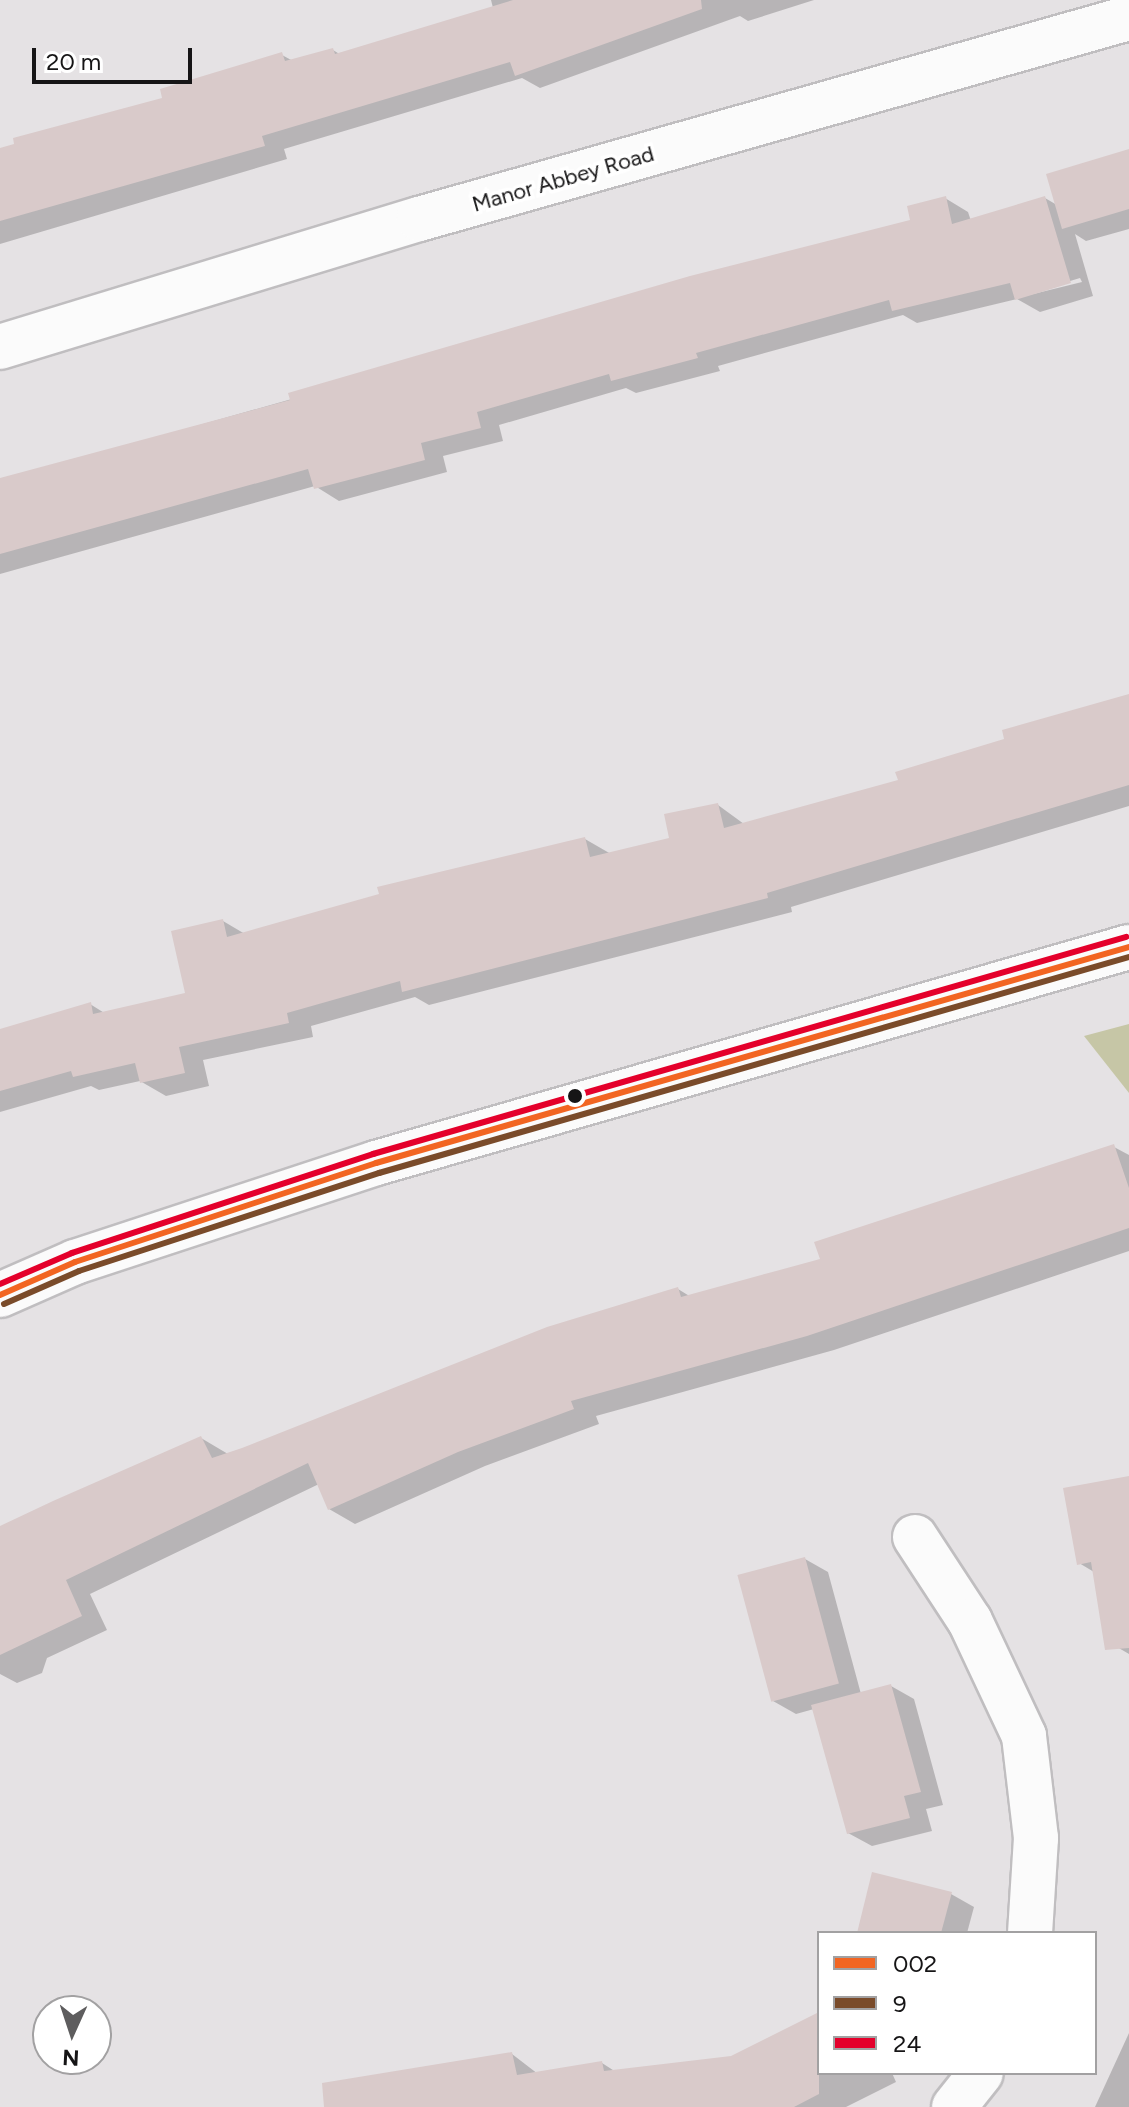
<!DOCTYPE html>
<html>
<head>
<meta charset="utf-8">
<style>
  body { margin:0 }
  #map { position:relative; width:1129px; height:2107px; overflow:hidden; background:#e5e2e4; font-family:Figtree,sans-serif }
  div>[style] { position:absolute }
  .forest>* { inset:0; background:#c6c6a6 }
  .shadow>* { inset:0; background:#0003 }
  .building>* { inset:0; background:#d9caca; transform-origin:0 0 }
  .roads { filter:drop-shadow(2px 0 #c0bec0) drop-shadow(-2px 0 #c0bec0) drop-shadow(0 2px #c0bec0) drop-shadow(0 -2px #c0bec0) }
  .minor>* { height:44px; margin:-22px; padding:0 22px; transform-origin:22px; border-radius:22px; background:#fbfbfb }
  .secondary>* { height:44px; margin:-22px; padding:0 22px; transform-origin:22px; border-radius:22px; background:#fbfbfb }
  .bus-1>* { height:6px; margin:-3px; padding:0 3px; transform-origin:3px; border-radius:3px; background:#f26522 }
  .bus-2>* { height:6px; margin:-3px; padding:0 3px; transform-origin:3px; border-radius:3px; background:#7a4b2a }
  .bus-3>* { height:6px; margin:-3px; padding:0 3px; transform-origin:3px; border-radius:3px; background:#e4002b }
  .dots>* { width:22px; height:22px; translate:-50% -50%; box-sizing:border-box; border:4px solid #fff; border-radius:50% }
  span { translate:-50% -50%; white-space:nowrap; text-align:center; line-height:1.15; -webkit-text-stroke:7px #fff; paint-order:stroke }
  .street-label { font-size:22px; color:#161516 }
  .legend { position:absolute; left:817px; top:1931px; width:280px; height:144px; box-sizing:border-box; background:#fff; border:2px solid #a2a1a2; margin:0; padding:10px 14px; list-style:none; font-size:24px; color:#161516 }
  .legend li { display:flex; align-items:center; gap:16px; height:40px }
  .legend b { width:40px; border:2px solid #a2a1a2 }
  .north { position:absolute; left:32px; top:1995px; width:80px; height:80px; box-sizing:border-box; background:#fff; border:2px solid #a2a1a2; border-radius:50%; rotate:183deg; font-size:22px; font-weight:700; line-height:32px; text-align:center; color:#161516 }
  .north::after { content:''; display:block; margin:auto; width:28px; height:36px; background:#5e5d5e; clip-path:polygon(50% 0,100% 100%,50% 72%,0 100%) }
  .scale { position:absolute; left:32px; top:48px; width:160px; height:36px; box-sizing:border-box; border:4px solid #161516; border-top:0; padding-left:10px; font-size:24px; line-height:28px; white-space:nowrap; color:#161516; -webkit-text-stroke:6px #fff; paint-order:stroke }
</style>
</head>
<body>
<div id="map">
  <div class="forest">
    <i style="clip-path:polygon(1129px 1024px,1129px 1093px,1084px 1036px)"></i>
  </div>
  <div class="shadow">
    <i style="clip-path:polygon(491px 0,814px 0,748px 21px,740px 16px,540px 88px,522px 78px,284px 149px,287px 159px,0 244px,0 150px,165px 99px,282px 55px,293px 61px,333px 50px,341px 55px,493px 8px)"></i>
    <i style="clip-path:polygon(evenodd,1129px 152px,1129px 229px,1086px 241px,1075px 234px,1093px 296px,1040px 312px,1017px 299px,917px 323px,903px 315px,718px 366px,720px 371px,636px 393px,626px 388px,499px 425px,503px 441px,443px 456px,447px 472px,339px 501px,315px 486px,0 574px,0 482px,913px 222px,945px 198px,968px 212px,971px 221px,1045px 198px,1057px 205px,1129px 152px,1080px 278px,1082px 282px,1021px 297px,1021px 296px,1080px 278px)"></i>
    <i style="clip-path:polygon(1129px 696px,1129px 806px,791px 907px,792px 912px,429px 1005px,415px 997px,311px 1026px,313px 1037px,203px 1060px,209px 1086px,166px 1096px,140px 1081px,99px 1090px,91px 1086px,0 1112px,0 1031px,90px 1004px,106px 1014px,187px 994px,223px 921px,245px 934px,585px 839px,611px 854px,671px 839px,718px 805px,744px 824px,900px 781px)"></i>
    <i style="clip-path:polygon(1114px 1147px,1129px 1155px,1129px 1251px,834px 1350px,596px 1416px,599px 1424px,485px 1466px,355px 1524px,329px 1509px,319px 1484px,90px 1594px,107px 1630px,47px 1658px,42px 1673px,17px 1683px,0 1674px,0 1528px,201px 1438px,228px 1454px,678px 1289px,691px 1297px,823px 1261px)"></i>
    <i style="clip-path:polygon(1129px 1478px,1129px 1654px,1105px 1640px,1094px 1572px,1079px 1563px)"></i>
    <i style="clip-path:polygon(805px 1559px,828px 1572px,861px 1694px,891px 1686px,914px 1699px,943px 1805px,926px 1809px,932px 1831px,872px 1846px,848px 1833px,814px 1709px,796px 1714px,773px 1701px)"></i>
    <i style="clip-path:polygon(951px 1894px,974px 1907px,967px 1933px,859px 1933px)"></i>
    <i style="clip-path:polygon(819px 2015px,819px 2073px,892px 2073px,896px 2082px,846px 2107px,328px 2107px,512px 2054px,538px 2074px,602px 2063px,616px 2072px,732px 2058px)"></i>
    <i style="clip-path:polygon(1129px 2033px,1129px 2107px,1095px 2107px)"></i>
  </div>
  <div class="building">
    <i style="clip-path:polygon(513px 0,701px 0,702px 9px,515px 76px,510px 62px,262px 136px,265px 146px,0 221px,0 148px,14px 144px,13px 138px,162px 98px,160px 89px,282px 52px,285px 61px,333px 48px,335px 54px)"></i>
    <i style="clip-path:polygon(1129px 149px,1129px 209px,1062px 229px,1046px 174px)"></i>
    <i style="clip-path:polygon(946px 196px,952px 224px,1045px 196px,1071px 283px,1015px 300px,1010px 283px,892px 311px,889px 300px,696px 353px,698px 358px,611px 381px,609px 374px,477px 412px,481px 428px,421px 443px,425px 460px,314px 489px,308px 469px,0 554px,0 478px,290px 400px,288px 393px,690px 276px,910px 220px,907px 206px)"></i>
    <i style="clip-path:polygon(1129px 694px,1129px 785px,767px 893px,768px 898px,402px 992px,400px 981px,287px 1013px,289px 1023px,179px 1047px,185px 1073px,140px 1083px,135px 1063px,73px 1077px,71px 1071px,0 1091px,0 1029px,91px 1002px,93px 1014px,185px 993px,171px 931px,223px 919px,227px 937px,379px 894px,377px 887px,585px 837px,590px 857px,669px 838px,664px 814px,718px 803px,724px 828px,898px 780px,895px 772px,1004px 739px,1002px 730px)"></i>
    <i style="clip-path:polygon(1114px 1144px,1129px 1188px,1129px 1228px,807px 1336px,571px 1401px,574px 1409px,458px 1452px,328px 1510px,308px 1463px,66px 1580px,82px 1616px,0 1655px,0 1526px,53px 1501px,201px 1436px,212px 1458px,242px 1448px,547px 1327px,678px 1287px,681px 1297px,820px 1259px,814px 1242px)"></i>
    <i style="clip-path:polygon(1129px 1476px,1129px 1648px,1105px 1650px,1091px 1562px,1077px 1565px,1063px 1488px)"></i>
    <i style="left:805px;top:1557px;width:131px;height:70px;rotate:75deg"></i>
    <i style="clip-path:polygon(891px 1684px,921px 1792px,904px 1796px,910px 1818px,847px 1834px,811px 1705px)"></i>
    <i style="clip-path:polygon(872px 1872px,952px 1892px,941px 1933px,857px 1933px)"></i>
    <i style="clip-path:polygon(819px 2012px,819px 2094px,794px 2107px,324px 2107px,322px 2083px,512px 2052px,517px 2075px,602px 2061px,604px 2071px,731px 2056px)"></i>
  </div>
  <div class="roads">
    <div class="minor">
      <i style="left:0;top:347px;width:438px;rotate:-17deg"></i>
      <i style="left:419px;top:219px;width:738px;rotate:-15.81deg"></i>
      <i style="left:915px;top:1537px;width:100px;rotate:56.8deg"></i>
      <i style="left:970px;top:1621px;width:127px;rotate:64.8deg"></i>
      <i style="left:1024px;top:1736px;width:103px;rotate:83.3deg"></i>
      <i style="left:1036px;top:1838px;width:95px;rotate:93.6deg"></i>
      <i style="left:954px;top:2107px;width:43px;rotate:-51.5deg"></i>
    </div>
    <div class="secondary">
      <i style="left:0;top:1295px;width:82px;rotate:-23.7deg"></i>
      <i style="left:75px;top:1262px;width:317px;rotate:-18.2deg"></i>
      <i style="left:376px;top:1163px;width:783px;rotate:-16.01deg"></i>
    </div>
  </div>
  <div class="bus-1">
    <i style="left:0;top:1295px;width:82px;rotate:-23.7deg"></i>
    <i style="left:75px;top:1262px;width:317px;rotate:-18.2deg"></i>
    <i style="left:376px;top:1163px;width:783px;rotate:-16.01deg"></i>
  </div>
  <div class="bus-2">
    <i style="left:4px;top:1304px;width:82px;rotate:-23.7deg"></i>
    <i style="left:79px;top:1271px;width:316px;rotate:-18.1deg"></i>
    <i style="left:379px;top:1173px;width:780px;rotate:-16.07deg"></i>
  </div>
  <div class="bus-3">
    <i style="left:0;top:1284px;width:78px;rotate:-23.3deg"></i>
    <i style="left:72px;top:1253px;width:317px;rotate:-18.2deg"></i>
    <i style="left:373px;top:1154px;width:784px;rotate:-16.08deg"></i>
  </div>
  <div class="dots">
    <i style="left:575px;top:1096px;background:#161516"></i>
  </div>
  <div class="street-label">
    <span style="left:563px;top:179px;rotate:-16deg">Manor Abbey Road</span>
  </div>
  <ul class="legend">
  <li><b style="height:10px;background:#f26522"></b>002</li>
  <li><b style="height:10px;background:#7a4b2a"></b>9</li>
  <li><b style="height:10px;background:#e4002b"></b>24</li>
  </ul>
  <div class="north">N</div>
  <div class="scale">20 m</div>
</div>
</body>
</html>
